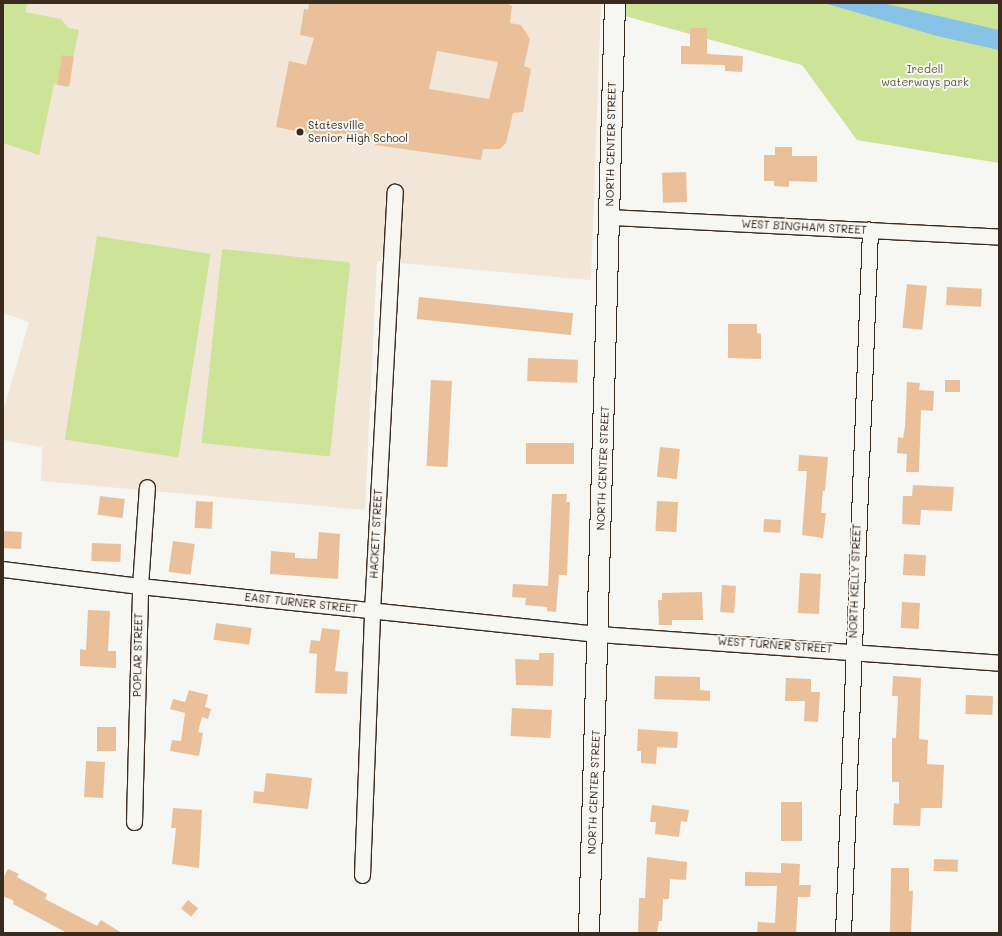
<!DOCTYPE html>
<html>
<head>
<meta charset="utf-8">
<style>
  body { margin:0 }
  #map { position:relative; width:1002px; height:936px; overflow:hidden; background:#f6f6f2; font-family:Mali,sans-serif }
  div>[style] { position:absolute }
  .built>* { inset:0; background:#f2e6d8 }
  .green>* { inset:0; background:#cce398; transform-origin:0 0 }
  .water>* { inset:0; background:#87c3e7 }
  .building>* { inset:0; background:#eac09a; transform-origin:0 0 }
  .roads { filter:drop-shadow(1px 0 #3b2a1e) drop-shadow(-1px 0 #3b2a1e) drop-shadow(0 1px #3b2a1e) drop-shadow(0 -1px #3b2a1e) }
  .minor>* { height:15px; margin:-7.5px; padding:0 7.5px; transform-origin:7.5px; border-radius:7.5px; background:#f6f6f2 }
  .major>* { height:20px; margin:-10px; padding:0 10px; transform-origin:10px; border-radius:10px; background:#f6f6f2 }
  .dots>* { width:11px; height:11px; translate:-50% -50%; box-sizing:border-box; border:2px solid #f6f6f2; border-radius:50% }
  span { translate:-50% -50%; white-space:nowrap; text-align:center; line-height:1.15; -webkit-text-stroke:4px #f6f6f2; paint-order:stroke }
  .park-label { font-size:11px; color:#5f583c }
  .poi-label { font-size:11px; color:#3b2a1e }
  .left { translate:0 -50%; text-align:left }
  .street-label { font-size:11px; color:#3b2a1e }
  .frame { position:absolute; inset:0; border:4px solid #3b2a1e; pointer-events:none }
</style>
</head>
<body>
<div id="map">
  <div class="built">
    <i style="clip-path:polygon(3px 3px,601px 3px,591px 280px,377px 261px,365px 510px,41px 481px,42px 447px,3px 440px,3px 412px,29px 322px,3px 313px)"></i>
  </div>
  <div class="green">
    <i style="clip-path:polygon(3px 3px,28px 3px,25px 12px,61px 19px,68px 28px,79px 30px,67px 87px,54px 84px,39px 155px,3px 143px)"></i>
    <i style="clip-path:polygon(616px 3px,999px 3px,999px 163px,857px 140px,802px 65px,614px 13px)"></i>
    <i style="left:97px;top:236px;width:115px;height:206px;rotate:9deg"></i>
    <i style="left:222px;top:249px;width:129px;height:195px;rotate:6deg"></i>
  </div>
  <div class="water">
    <i style="clip-path:polygon(824px 3px,883px 3px,999px 30px,999px 50px,937px 36px)"></i>
  </div>
  <div class="building">
    <i style="clip-path:polygon(evenodd,309px 3px,506px 3px,512px 6px,510px 23px,521px 25px,530px 39px,524px 66px,531px 69px,523px 112px,513px 113px,506px 143px,500px 149px,483px 149px,481px 160px,375px 145px,375px 140px,340px 133px,338px 140px,276px 127px,289px 61px,306px 65px,314px 38px,300px 35px,304px 9px,308px 10px,309px 3px,437px 51px,498px 62px,489px 99px,429px 89px,437px 51px)"></i>
    <i style="clip-path:polygon(690px 28px,707px 28px,707px 54px,743px 56px,742px 72px,725px 71px,725px 65px,681px 64px,681px 46px,690px 46px)"></i>
    <i style="left:62px;top:55px;width:12px;height:30px;rotate:9deg"></i>
    <i style="clip-path:polygon(775px 147px,792px 147px,792px 156px,817px 156px,817px 182px,789px 181px,789px 187px,774px 186px,774px 181px,764px 181px,764px 155px,775px 155px)"></i>
    <i style="left:686px;top:172px;width:30px;height:24px;rotate:88deg"></i>
    <i style="left:907px;top:284px;width:20px;height:44px;rotate:6deg"></i>
    <i style="left:947px;top:287px;width:35px;height:18px;rotate:3deg"></i>
    <i style="left:419px;top:297px;width:155px;height:22px;rotate:6deg"></i>
    <i style="clip-path:polygon(728px 324px,757px 324px,757px 333px,761px 334px,761px 359px,728px 358px)"></i>
    <i style="left:528px;top:358px;width:50px;height:23px;rotate:2deg"></i>
    <i style="left:431px;top:380px;width:21px;height:86px;rotate:3deg"></i>
    <i style="left:945px;top:380px;width:15px;height:12px"></i>
    <i style="clip-path:polygon(907px 382px,920px 383px,919px 390px,934px 391px,933px 411px,921px 410px,919px 472px,906px 472px,907px 454px,897px 453px,898px 437px,903px 438px,905px 427px)"></i>
    <i style="left:526px;top:443px;width:48px;height:21px"></i>
    <i style="left:660px;top:447px;width:20px;height:30px;rotate:6deg"></i>
    <i style="clip-path:polygon(799px 455px,828px 457px,825px 491px,823px 491px,821px 513px,826px 513px,823px 538px,802px 535px,807px 471px,798px 471px)"></i>
    <i style="clip-path:polygon(913px 485px,954px 487px,952px 511px,921px 510px,920px 525px,902px 524px,903px 496px,912px 496px)"></i>
    <i style="clip-path:polygon(552px 494px,567px 494px,566px 502px,570px 502px,567px 575px,559px 575px,556px 612px,547px 611px,547px 607px,525px 605px,526px 598px,512px 597px,513px 584px,548px 586px)"></i>
    <i style="left:100px;top:496px;width:25px;height:19px;rotate:7deg"></i>
    <i style="left:196px;top:501px;width:17px;height:27px;rotate:3deg"></i>
    <i style="left:657px;top:501px;width:21px;height:30px;rotate:3deg"></i>
    <i style="left:764px;top:519px;width:17px;height:13px;rotate:3deg"></i>
    <i style="left:3px;top:531px;width:19px;height:17px;rotate:3deg"></i>
    <i style="clip-path:polygon(319px 532px,340px 534px,338px 579px,270px 574px,271px 551px,295px 553px,295px 558px,317px 559px)"></i>
    <i style="left:173px;top:541px;width:22px;height:31px;rotate:8deg"></i>
    <i style="left:92px;top:543px;width:29px;height:18px;rotate:2deg"></i>
    <i style="left:904px;top:554px;width:22px;height:21px;rotate:3deg"></i>
    <i style="left:800px;top:573px;width:21px;height:40px;rotate:3deg"></i>
    <i style="left:722px;top:585px;width:14px;height:27px;rotate:4deg"></i>
    <i style="clip-path:polygon(702px 592px,703px 620px,672px 620px,672px 625px,659px 625px,658px 600px,662px 600px,662px 593px)"></i>
    <i style="left:902px;top:602px;width:18px;height:26px;rotate:3deg"></i>
    <i style="clip-path:polygon(88px 610px,110px 611px,108px 651px,116px 651px,116px 668px,80px 666px,80px 649px,86px 650px)"></i>
    <i style="left:216px;top:623px;width:36px;height:17px;rotate:8deg"></i>
    <i style="clip-path:polygon(322px 628px,340px 630px,335px 671px,348px 672px,347px 694px,315px 693px,317px 654px,309px 653px,311px 640px,320px 641px)"></i>
    <i style="clip-path:polygon(539px 653px,554px 653px,553px 686px,516px 685px,515px 659px,539px 660px)"></i>
    <i style="clip-path:polygon(655px 676px,700px 677px,700px 690px,710px 691px,710px 701px,654px 699px)"></i>
    <i style="clip-path:polygon(893px 676px,921px 678px,919px 739px,928px 740px,927px 764px,944px 765px,942px 808px,921px 808px,920px 826px,893px 825px,894px 803px,899px 804px,899px 782px,892px 782px,892px 738px,896px 738px,898px 696px,892px 696px)"></i>
    <i style="clip-path:polygon(786px 678px,811px 679px,811px 692px,820px 692px,818px 722px,804px 721px,805px 701px,785px 701px)"></i>
    <i style="clip-path:polygon(189px 690px,208px 695px,205px 707px,211px 709px,208px 719px,202px 717px,198px 732px,203px 733px,199px 756px,170px 751px,172px 740px,181px 741px,185px 713px,170px 709px,173px 699px,185px 702px)"></i>
    <i style="left:966px;top:695px;width:27px;height:19px;rotate:2deg"></i>
    <i style="left:512px;top:708px;width:40px;height:28px;rotate:3deg"></i>
    <i style="left:97px;top:727px;width:19px;height:24px"></i>
    <i style="clip-path:polygon(638px 729px,678px 732px,677px 748px,657px 747px,656px 764px,641px 763px,641px 751px,637px 751px)"></i>
    <i style="left:86px;top:761px;width:19px;height:36px;rotate:3deg"></i>
    <i style="clip-path:polygon(266px 773px,312px 778px,308px 809px,253px 803px,254px 791px,264px 792px)"></i>
    <i style="left:781px;top:802px;width:21px;height:39px"></i>
    <i style="clip-path:polygon(652px 805px,689px 810px,687px 822px,681px 821px,679px 837px,655px 834px,656px 822px,650px 822px)"></i>
    <i style="clip-path:polygon(173px 808px,202px 810px,199px 868px,172px 864px,176px 828px,171px 828px)"></i>
    <i style="clip-path:polygon(647px 857px,687px 862px,686px 880px,670px 879px,669px 899px,663px 899px,662px 921px,659px 921px,657px 933px,638px 933px,639px 898px,645px 898px)"></i>
    <i style="left:934px;top:859px;width:24px;height:12px;rotate:2deg"></i>
    <i style="clip-path:polygon(781px 863px,800px 864px,799px 885px,811px 885px,810px 897px,798px 897px,796px 933px,757px 933px,758px 922px,775px 923px,777px 886px,745px 886px,745px 872px,781px 873px)"></i>
    <i style="clip-path:polygon(891px 868px,909px 868px,909px 891px,913px 891px,911px 933px,890px 933px)"></i>
    <i style="clip-path:polygon(8px 869px,19px 874px,17px 877px,47px 894px,45px 899px,97px 926px,101px 920px,122px 933px,67px 933px,13px 904px,14px 901px,3px 896px,3px 878px)"></i>
    <i style="left:188px;top:900px;width:13px;height:11px;rotate:39deg"></i>
  </div>
  <div class="roads">
    <div class="minor">
      <i style="left:610px;top:217px;width:390px;rotate:2.9deg"></i>
      <i style="left:3px;top:569px;width:138px;rotate:7.1deg"></i>
      <i style="left:140px;top:586px;width:462px;rotate:6deg"></i>
      <i style="left:599px;top:634px;width:401px;rotate:4.1deg"></i>
      <i style="left:134px;top:822px;width:236px;rotate:-88.5deg"></i>
      <i style="left:140px;top:586px;width:99px;rotate:-86deg"></i>
      <i style="left:362px;top:875px;width:264px;rotate:-87.8deg"></i>
      <i style="left:372px;top:611px;width:420px;rotate:-86.9deg"></i>
      <i style="left:843px;top:933px;width:704px;rotate:-87.8deg"></i>
    </div>
    <div class="major">
      <i style="left:589px;top:933px;width:930px;rotate:-88.4deg"></i>
    </div>
  </div>
  <div class="dots">
    <i style="left:300px;top:132px;background:#3b2a1e"></i>
  </div>
  <div class="park-label">
    <span style="left:925px;top:76px">Iredell<br>waterways park</span>
  </div>
  <div class="poi-label">
    <span class="left" style="left:308px;top:132px">Statesville<br>Senior High School</span>
  </div>
  <div class="street-label">
    <span style="left:611px;top:144px;rotate:-89deg">NORTH CENTER STREET</span>
    <span style="left:804px;top:227px;rotate:3deg">WEST BINGHAM STREET</span>
    <span style="left:603px;top:468px;rotate:-88deg">NORTH CENTER STREET</span>
    <span style="left:376px;top:534px;rotate:-87deg">HACKETT STREET</span>
    <span style="left:855px;top:581px;rotate:-88deg">NORTH KELLY STREET</span>
    <span style="left:301px;top:603px;rotate:6deg">EAST TURNER STREET</span>
    <span style="left:775px;top:645px;rotate:4deg">WEST TURNER STREET</span>
    <span style="left:138px;top:655px;rotate:-89deg">POPLAR STREET</span>
    <span style="left:594px;top:792px;rotate:-88deg">NORTH CENTER STREET</span>
  </div>
  <div class="frame"></div>
</div>
</body>
</html>
